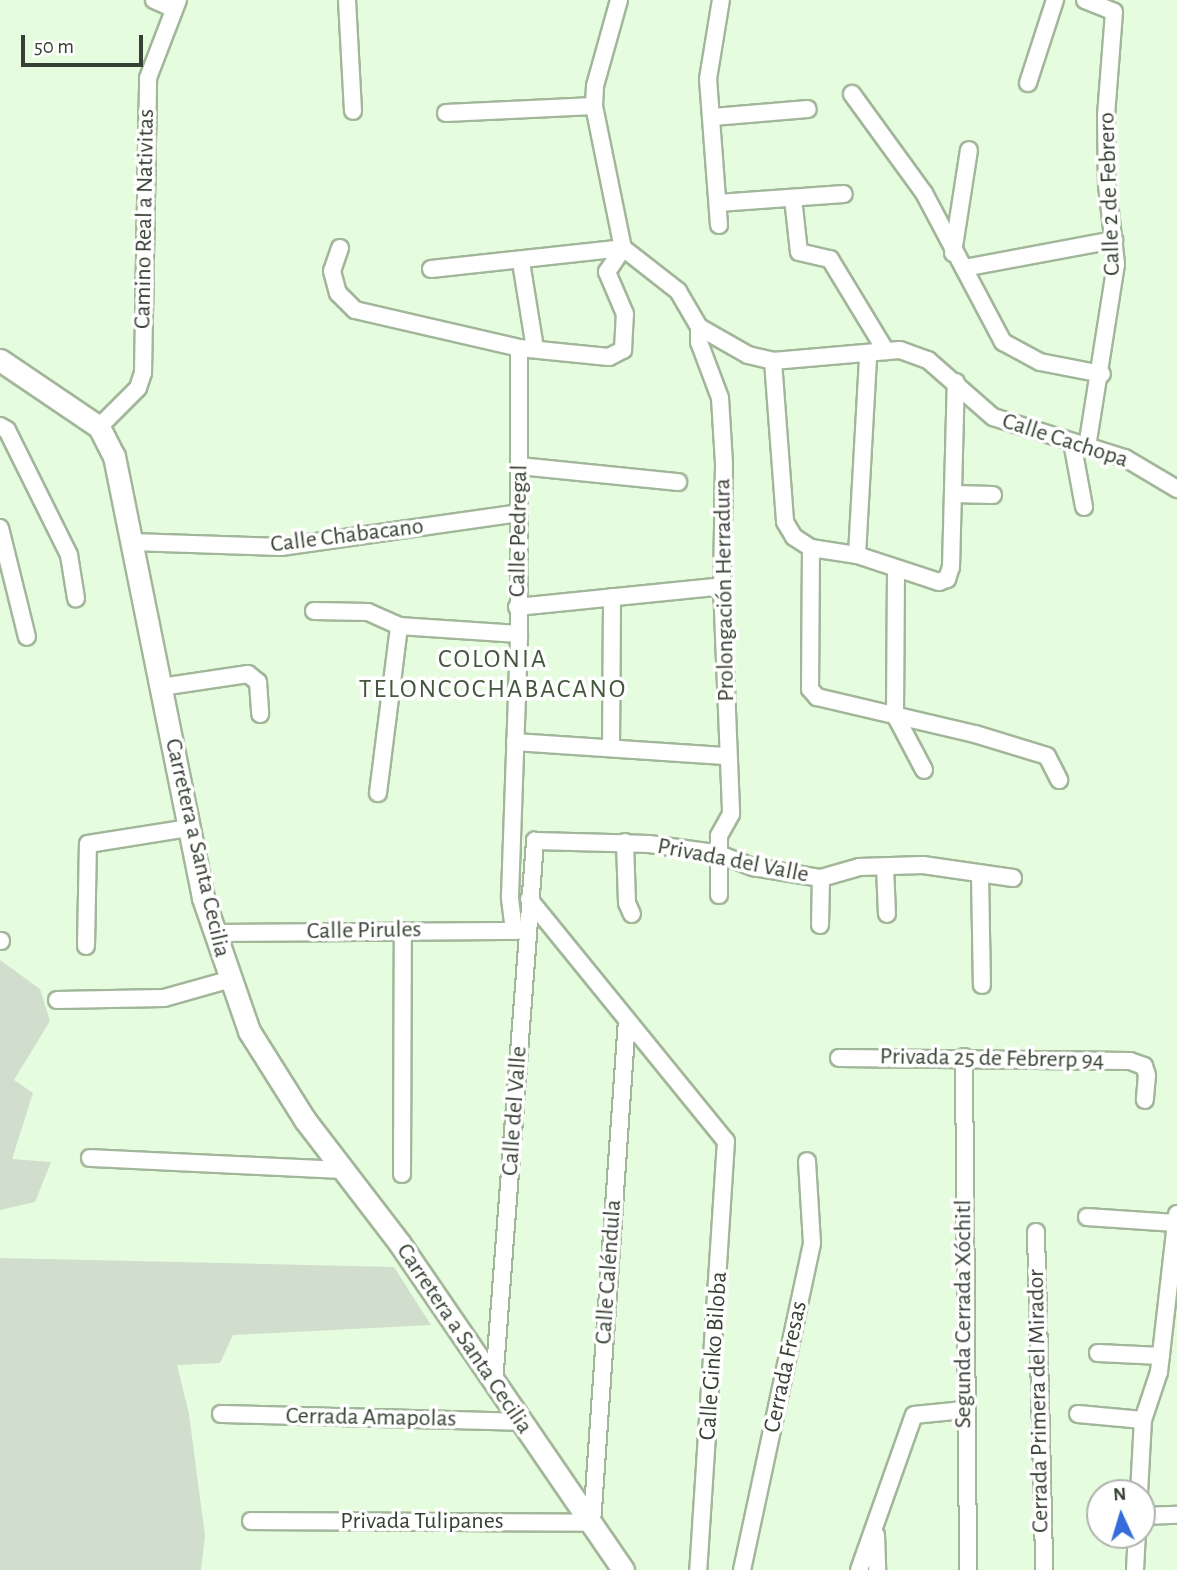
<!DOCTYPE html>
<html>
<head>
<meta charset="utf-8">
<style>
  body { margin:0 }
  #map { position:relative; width:1177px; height:1570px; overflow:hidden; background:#e6fcde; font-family:"Alegreya Sans",sans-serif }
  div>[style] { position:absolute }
  .green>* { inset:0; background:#d1decd }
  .roads { filter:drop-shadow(2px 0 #a2b69a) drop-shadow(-2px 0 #a2b69a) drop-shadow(0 2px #a2b69a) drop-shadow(0 -2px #a2b69a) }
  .minor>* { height:16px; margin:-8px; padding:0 8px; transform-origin:8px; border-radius:8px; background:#fff }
  .secondary>* { height:21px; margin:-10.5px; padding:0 10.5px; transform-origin:10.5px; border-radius:10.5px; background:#fff }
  span { translate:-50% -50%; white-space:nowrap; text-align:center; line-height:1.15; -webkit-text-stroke:7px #fff; paint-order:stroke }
  .street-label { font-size:24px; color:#374034 }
  .neighbourhood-label { font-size:26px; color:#45573e; letter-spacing:2px }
  .north { position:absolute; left:1086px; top:1479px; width:70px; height:70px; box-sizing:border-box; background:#fff; border:2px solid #afb3ae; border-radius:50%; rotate:356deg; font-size:19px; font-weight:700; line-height:28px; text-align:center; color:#374034 }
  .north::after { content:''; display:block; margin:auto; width:24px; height:32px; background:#356bda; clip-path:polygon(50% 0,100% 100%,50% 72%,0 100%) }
  .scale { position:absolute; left:21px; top:35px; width:122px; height:32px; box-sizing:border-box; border:4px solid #374034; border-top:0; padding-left:9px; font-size:21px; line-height:24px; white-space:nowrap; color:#374034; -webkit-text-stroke:5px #fff; paint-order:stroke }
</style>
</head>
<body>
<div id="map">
  <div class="green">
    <i style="clip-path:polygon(0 960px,40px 989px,50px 1021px,14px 1080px,33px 1093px,12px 1159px,51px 1162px,35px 1202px,0 1210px)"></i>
    <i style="clip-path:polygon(0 1258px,394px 1267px,431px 1325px,233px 1335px,220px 1363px,177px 1365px,189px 1414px,205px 1536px,201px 1570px,0 1570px)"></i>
  </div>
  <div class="roads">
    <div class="minor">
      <i style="left:154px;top:0;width:20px;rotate:24deg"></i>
      <i style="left:347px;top:0;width:111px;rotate:86.9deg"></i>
      <i style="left:619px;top:0;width:89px;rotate:105.6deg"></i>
      <i style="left:595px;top:86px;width:20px;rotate:93deg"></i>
      <i style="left:594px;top:106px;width:145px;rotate:78.5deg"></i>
      <i style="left:623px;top:248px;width:70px;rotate:38deg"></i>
      <i style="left:678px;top:291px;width:42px;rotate:59.7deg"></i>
      <i style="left:699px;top:327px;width:56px;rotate:29.7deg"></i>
      <i style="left:748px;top:355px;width:26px;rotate:13deg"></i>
      <i style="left:773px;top:361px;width:127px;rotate:-5deg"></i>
      <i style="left:900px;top:350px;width:30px;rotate:20deg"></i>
      <i style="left:928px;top:360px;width:86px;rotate:41.2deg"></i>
      <i style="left:993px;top:417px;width:138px;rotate:17.3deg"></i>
      <i style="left:1125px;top:458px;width:61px;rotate:30.8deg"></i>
      <i style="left:1085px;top:0;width:31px;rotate:22deg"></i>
      <i style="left:1114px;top:12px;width:103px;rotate:94.4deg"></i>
      <i style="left:1106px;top:115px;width:70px;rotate:89.2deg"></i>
      <i style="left:1107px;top:185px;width:80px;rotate:83.5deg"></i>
      <i style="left:1116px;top:264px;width:185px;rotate:99deg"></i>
      <i style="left:1028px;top:83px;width:87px;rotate:-72deg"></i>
      <i style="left:852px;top:94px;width:122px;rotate:54deg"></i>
      <i style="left:924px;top:193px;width:169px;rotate:62.1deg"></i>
      <i style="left:1003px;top:342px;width:42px;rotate:28.4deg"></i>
      <i style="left:1040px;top:362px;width:63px;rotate:11deg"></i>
      <i style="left:446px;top:113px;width:148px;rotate:-2.7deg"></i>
      <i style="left:713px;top:117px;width:95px;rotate:-4.8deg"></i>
      <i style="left:793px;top:198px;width:54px;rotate:83.7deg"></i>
      <i style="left:799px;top:252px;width:32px;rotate:13deg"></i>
      <i style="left:830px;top:259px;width:108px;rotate:58.7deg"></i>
      <i style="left:718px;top:203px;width:126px;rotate:-4.1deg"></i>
      <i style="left:719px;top:225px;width:146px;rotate:-94.3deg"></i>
      <i style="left:708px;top:79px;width:80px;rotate:-80.7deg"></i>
      <i style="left:340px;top:248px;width:24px;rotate:109deg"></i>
      <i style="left:332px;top:271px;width:23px;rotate:75deg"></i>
      <i style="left:338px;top:293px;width:24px;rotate:45deg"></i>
      <i style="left:355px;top:310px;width:168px;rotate:13deg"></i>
      <i style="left:953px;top:253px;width:104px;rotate:-81.2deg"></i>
      <i style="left:521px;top:262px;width:87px;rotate:80.8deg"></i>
      <i style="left:964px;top:268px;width:153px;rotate:-10.6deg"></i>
      <i style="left:431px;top:269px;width:193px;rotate:-6.2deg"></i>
      <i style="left:699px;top:327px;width:15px;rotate:90deg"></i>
      <i style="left:699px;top:342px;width:60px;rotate:69.4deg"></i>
      <i style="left:720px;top:398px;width:66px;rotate:86.5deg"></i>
      <i style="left:724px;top:464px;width:122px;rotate:90.9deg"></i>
      <i style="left:722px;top:586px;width:228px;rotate:87.7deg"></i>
      <i style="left:731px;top:814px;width:25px;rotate:119deg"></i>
      <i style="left:719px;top:836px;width:59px;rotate:90deg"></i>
      <i style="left:773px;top:361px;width:161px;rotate:85.7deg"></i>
      <i style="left:785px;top:522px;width:17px;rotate:59deg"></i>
      <i style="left:794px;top:537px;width:20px;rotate:33deg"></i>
      <i style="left:811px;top:548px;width:141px;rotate:90.4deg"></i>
      <i style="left:810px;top:689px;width:11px;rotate:49deg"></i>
      <i style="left:817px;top:697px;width:162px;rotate:13.2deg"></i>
      <i style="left:975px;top:734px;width:75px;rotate:17deg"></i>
      <i style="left:1047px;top:756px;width:27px;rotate:63deg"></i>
      <i style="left:0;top:426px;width:8px;rotate:30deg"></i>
      <i style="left:7px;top:430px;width:140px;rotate:63.6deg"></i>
      <i style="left:69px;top:555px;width:44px;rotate:80.8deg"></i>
      <i style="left:99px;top:427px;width:55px;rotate:-45deg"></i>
      <i style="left:138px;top:388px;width:16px;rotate:-72deg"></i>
      <i style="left:143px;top:373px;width:295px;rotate:-89deg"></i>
      <i style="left:148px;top:78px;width:84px;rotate:-69deg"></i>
      <i style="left:1072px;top:442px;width:66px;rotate:79.5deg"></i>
      <i style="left:520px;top:466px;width:159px;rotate:5.8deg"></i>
      <i style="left:953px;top:494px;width:40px;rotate:1.4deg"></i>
      <i style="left:0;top:528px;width:112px;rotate:76.1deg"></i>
      <i style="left:132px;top:542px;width:149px;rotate:1.9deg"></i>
      <i style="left:281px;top:547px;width:240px;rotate:-8.1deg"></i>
      <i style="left:811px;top:548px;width:47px;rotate:8.7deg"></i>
      <i style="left:857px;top:555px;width:86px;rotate:18.2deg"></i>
      <i style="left:939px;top:582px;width:9px;rotate:-21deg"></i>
      <i style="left:947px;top:579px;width:13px;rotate:-72deg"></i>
      <i style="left:951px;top:567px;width:185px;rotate:-88.5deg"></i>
      <i style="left:857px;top:555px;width:199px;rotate:-86.8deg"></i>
      <i style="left:896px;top:571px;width:144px;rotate:90.4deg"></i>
      <i style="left:895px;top:715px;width:62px;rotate:62.2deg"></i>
      <i style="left:517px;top:607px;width:206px;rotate:-5.8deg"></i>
      <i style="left:314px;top:611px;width:54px;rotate:1.1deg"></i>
      <i style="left:368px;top:612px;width:34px;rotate:24deg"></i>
      <i style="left:399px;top:626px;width:120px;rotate:3.8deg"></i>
      <i style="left:161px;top:687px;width:88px;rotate:-8.5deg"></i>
      <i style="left:248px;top:674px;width:13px;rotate:39deg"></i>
      <i style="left:258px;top:682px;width:32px;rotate:86deg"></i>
      <i style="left:515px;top:742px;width:213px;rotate:3.8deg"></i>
      <i style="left:611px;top:747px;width:150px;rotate:-89.6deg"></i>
      <i style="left:378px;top:793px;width:168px;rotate:-82.8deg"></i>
      <i style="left:625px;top:842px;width:61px;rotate:88.1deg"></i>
      <i style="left:627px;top:903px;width:12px;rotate:66deg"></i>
      <i style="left:885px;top:867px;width:47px;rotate:87.6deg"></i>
      <i style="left:980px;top:874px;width:111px;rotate:89deg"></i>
      <i style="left:529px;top:899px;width:312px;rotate:50.9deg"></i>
      <i style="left:726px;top:1141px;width:430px;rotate:93.7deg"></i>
      <i style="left:820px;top:925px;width:47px;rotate:-88.8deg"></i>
      <i style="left:514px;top:931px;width:35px;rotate:-97deg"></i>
      <i style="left:510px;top:896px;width:262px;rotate:-88deg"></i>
      <i style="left:519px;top:634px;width:286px;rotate:-90deg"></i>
      <i style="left:519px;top:348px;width:90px;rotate:5.7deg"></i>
      <i style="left:609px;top:357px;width:16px;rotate:-27deg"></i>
      <i style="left:623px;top:350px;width:36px;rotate:-87deg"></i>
      <i style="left:625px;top:314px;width:46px;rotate:-113.2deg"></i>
      <i style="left:607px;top:272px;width:29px;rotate:-56deg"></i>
      <i style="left:214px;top:933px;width:309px;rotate:-0.4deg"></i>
      <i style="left:0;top:941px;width:1px"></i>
      <i style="left:86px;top:946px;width:102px;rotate:-88.9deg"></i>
      <i style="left:88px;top:844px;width:101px;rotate:-9.1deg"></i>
      <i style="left:57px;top:1000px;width:107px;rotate:-1.1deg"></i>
      <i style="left:164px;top:998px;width:66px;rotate:-15.7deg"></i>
      <i style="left:964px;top:1057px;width:513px;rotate:89.55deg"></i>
      <i style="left:839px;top:1058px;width:291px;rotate:0.6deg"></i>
      <i style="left:1130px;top:1061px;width:15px;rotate:20deg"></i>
      <i style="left:1144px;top:1066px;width:9px;rotate:72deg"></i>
      <i style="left:1147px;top:1075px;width:25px;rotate:95deg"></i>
      <i style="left:90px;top:1158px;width:255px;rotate:2.7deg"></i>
      <i style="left:402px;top:1174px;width:243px;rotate:-89.8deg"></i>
      <i style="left:1087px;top:1217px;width:88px;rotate:3.9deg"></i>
      <i style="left:1036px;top:1232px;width:338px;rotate:88.6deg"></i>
      <i style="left:1098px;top:1353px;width:63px;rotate:2.7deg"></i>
      <i style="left:494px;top:1383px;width:544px;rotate:-85.67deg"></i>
      <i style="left:535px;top:841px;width:114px;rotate:1.5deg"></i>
      <i style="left:649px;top:844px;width:68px;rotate:7.7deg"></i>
      <i style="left:716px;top:853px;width:40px;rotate:21deg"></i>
      <i style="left:753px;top:867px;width:69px;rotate:9.2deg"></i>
      <i style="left:821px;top:878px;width:40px;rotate:-16deg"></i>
      <i style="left:859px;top:867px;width:64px;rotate:-1.8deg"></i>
      <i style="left:923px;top:865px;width:91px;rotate:8.2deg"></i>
      <i style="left:221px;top:1414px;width:299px;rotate:1.5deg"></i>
      <i style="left:1078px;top:1414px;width:65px;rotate:5.3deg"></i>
      <i style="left:1139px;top:1493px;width:73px;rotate:-86.9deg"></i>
      <i style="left:1143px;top:1420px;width:51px;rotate:-71.6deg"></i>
      <i style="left:1159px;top:1372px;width:159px;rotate:-83.5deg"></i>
      <i style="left:1142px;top:1516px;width:35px;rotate:-2deg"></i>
      <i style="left:251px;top:1521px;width:341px;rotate:0.3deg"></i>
      <i style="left:592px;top:1523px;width:504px;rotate:-86.02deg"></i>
      <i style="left:876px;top:1535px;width:35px;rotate:88deg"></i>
      <i style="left:742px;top:1570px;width:334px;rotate:-77.9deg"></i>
      <i style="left:812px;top:1243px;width:82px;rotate:-93.5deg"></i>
      <i style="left:859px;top:1570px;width:164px;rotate:-70.5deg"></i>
      <i style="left:914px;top:1415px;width:50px;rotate:-5.7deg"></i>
      <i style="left:1135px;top:1570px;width:35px;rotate:-87deg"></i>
    </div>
    <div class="secondary">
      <i style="left:0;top:360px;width:120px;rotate:34.1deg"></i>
      <i style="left:99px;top:427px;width:33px;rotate:63deg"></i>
      <i style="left:114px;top:456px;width:451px;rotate:78.6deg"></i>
      <i style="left:203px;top:898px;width:141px;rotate:70.9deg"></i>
      <i style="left:249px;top:1031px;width:105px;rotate:57.8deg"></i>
      <i style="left:305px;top:1120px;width:156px;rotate:52.5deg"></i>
      <i style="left:400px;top:1244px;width:395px;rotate:55.6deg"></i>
    </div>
  </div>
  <div class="street-label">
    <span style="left:1110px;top:194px;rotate:-92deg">Calle 2 de Febrero</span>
    <span style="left:145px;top:219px;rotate:-89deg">Camino Real a Nativitas</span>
    <span style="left:1065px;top:441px;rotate:18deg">Calle Cachopa</span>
    <span style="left:519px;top:531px;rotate:-89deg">Calle Pedregal</span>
    <span style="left:347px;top:536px;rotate:-7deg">Calle Chabacano</span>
    <span style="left:725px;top:590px;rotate:-91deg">Prolongación Herradura</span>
    <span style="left:197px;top:848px;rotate:77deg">Carretera a Santa Cecilia</span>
    <span style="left:733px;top:861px;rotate:11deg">Privada del Valle</span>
    <span style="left:364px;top:931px;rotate:-1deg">Calle Pirules</span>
    <span style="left:992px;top:1059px;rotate:1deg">Privada 25 de Febrerp 94</span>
    <span style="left:515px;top:1111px;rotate:-86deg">Calle del Valle</span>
    <span style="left:609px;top:1272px;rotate:-86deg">Calle Caléndula</span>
    <span style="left:964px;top:1314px;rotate:-90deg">Segunda Cerrada Xóchitl</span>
    <span style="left:464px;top:1339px;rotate:56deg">Carretera a Santa Cecilia</span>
    <span style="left:714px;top:1356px;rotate:-86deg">Calle Ginko Biloba</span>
    <span style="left:786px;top:1367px;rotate:-78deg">Cerrada Fresas</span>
    <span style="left:1039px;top:1401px;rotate:-91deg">Cerrada Primera del Mirador</span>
    <span style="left:371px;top:1418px;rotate:1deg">Cerrada Amapolas</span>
    <span style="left:422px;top:1522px">Privada Tulipanes</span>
  </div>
  <div class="neighbourhood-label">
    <span style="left:493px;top:675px">COLONIA<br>TELONCOCHABACANO</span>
  </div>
  <div class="north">N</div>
  <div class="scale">50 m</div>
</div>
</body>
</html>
